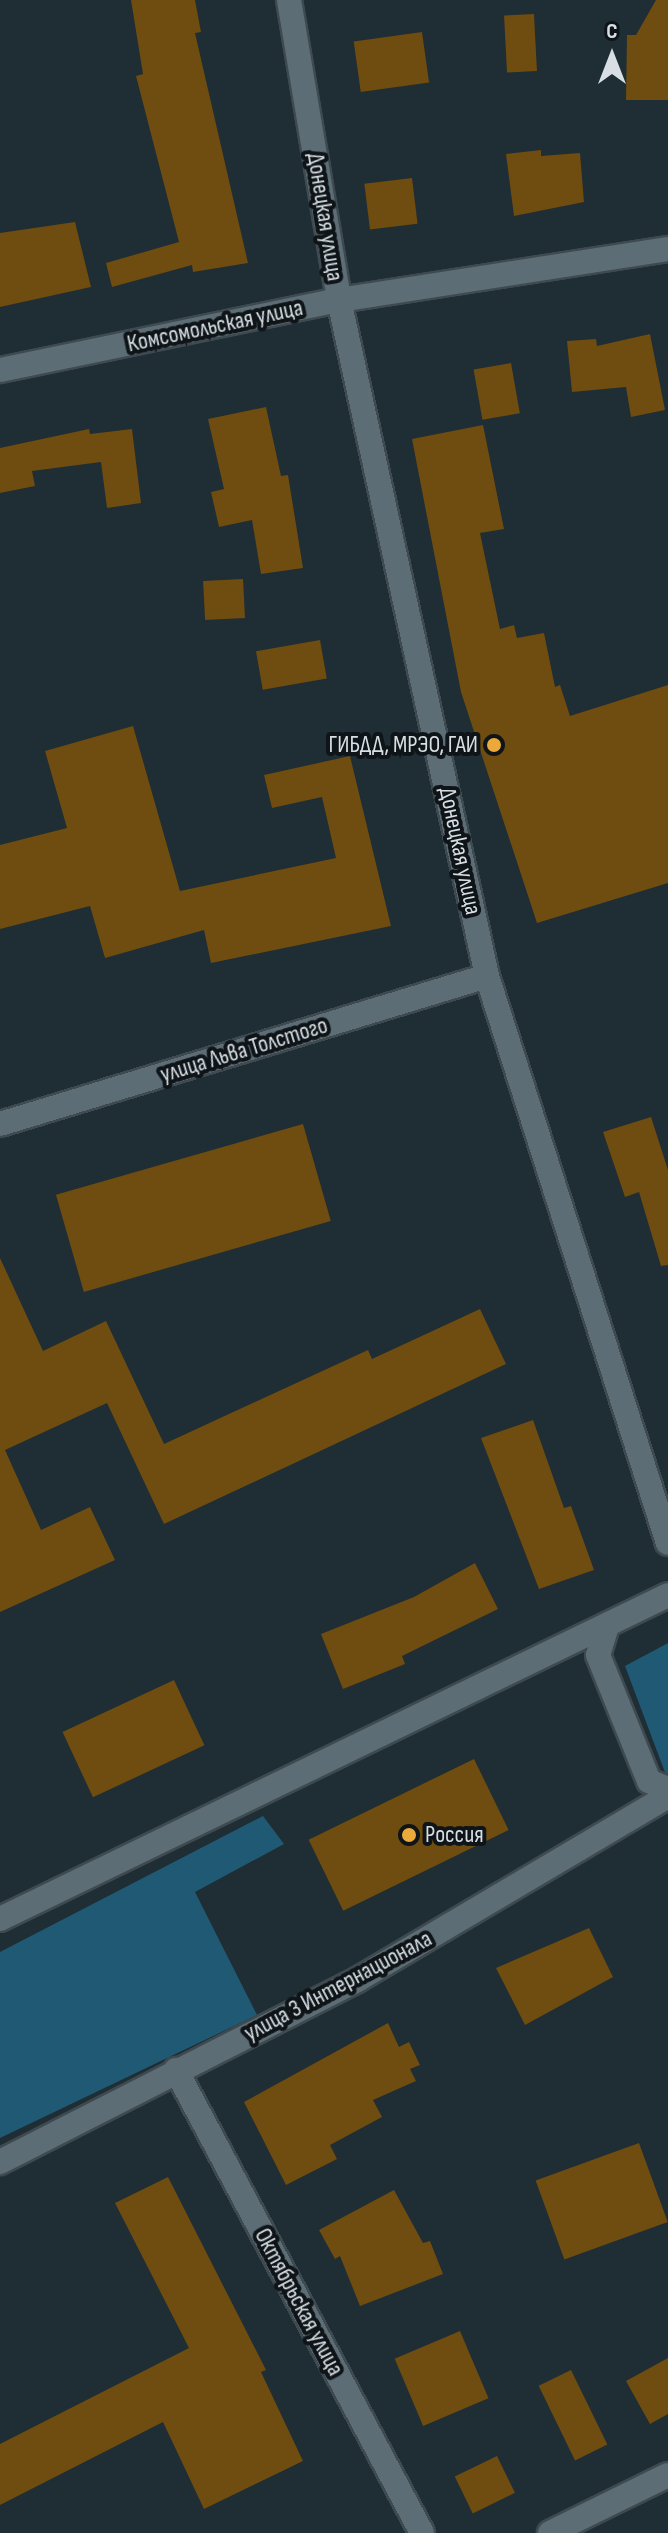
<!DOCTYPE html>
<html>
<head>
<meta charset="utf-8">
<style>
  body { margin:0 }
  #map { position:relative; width:668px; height:2533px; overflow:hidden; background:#1f2d34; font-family:"Sofia Sans Condensed",sans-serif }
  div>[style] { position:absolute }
  .green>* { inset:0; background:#205973 }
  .building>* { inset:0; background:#6f4c0f; transform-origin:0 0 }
  .roads { filter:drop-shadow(2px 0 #3e4a50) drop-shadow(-2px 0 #3e4a50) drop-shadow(0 2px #3e4a50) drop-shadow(0 -2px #3e4a50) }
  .minor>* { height:24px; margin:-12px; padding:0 12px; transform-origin:12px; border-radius:12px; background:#5d6d75 }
  .tertiary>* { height:24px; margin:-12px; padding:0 12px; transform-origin:12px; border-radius:12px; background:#5d6d75 }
  .secondary>* { height:24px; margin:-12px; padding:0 12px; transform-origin:12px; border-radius:12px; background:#5d6d75 }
  .dots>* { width:22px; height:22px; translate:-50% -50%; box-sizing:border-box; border:4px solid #0e1418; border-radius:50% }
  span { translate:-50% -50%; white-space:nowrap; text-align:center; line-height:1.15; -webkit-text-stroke:8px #0e1418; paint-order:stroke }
  .street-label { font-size:24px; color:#d7dfe4 }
  .poi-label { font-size:24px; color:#d7dfe4 }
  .right { translate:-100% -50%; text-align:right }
  .left { translate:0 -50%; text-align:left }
  .north { position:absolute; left:572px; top:16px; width:80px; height:80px; -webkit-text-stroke:6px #0e1418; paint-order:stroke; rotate:0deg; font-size:22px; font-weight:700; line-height:32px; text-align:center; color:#d7dfe4 }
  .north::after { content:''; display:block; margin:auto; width:28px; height:36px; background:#d7dfe4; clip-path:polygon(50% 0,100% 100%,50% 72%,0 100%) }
</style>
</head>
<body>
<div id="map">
  <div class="green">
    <i style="clip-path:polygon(668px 1643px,668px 1774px,666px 1775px,625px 1666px)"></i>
    <i style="clip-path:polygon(263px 1816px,284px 1844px,195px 1892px,257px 2015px,0 2138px,0 1952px)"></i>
  </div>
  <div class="building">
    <i style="clip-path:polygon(131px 0,195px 0,201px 32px,195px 33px,248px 263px,193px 272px,192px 265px,112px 287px,106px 263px,179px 242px,136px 76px,143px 74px)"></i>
    <i style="clip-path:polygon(656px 0,668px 0,668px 100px,626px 100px,627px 35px,636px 35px)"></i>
    <i style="left:534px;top:14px;width:57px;height:30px;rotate:87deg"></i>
    <i style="left:422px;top:32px;width:51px;height:69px;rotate:82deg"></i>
    <i style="clip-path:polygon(541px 150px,541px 156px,580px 153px,584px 202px,514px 216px,506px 154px)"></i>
    <i style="left:412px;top:178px;width:46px;height:48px;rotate:83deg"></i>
    <i style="clip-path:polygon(75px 222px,91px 287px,0 307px,0 233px)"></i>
    <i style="clip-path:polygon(650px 334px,665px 410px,631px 417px,626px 387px,572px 392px,567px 341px,596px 339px,597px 346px)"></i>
    <i style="left:511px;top:363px;width:51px;height:38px;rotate:80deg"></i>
    <i style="clip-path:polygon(266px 407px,281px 476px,288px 475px,303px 568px,261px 574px,252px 520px,219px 527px,211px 492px,224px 489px,208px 419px)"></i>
    <i style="clip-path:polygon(483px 425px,504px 529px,480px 533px,500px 629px,514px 625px,517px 638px,544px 633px,555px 687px,560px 685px,570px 716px,668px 685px,668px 883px,537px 923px,461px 692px,412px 439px)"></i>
    <i style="clip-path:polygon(89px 429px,90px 434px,132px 429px,141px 503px,107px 508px,101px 462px,32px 471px,35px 486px,0 493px,0 448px)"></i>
    <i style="left:243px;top:579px;width:39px;height:40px;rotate:87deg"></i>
    <i style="left:320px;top:640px;width:39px;height:65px;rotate:80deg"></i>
    <i style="clip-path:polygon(133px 726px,180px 891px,336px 858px,322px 797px,272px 808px,264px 775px,350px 756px,391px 926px,211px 963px,204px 930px,105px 958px,90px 906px,0 929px,0 845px,67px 828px,45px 751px)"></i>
    <i style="clip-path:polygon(651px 1117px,668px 1170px,668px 1265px,661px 1266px,639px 1192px,625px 1197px,603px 1132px)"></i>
    <i style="left:303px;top:1124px;width:101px;height:257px;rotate:74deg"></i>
    <i style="clip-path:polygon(0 1258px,43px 1351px,106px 1321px,164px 1444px,368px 1350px,372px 1359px,480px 1309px,506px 1364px,164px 1524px,107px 1403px,5px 1450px,41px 1530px,90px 1507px,115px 1560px,0 1612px)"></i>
    <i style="clip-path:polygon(533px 1420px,564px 1508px,571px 1506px,594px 1570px,539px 1589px,481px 1438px)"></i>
    <i style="clip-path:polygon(475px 1563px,498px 1609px,402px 1656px,405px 1664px,343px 1689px,321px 1634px,414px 1597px)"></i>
    <i style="left:174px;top:1680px;width:72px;height:123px;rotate:65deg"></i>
    <i style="left:474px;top:1759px;width:79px;height:184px;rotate:64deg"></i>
    <i style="clip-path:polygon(589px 1928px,613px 1977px,525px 2025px,496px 1968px)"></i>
    <i style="clip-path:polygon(388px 2023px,399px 2047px,409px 2042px,420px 2065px,410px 2069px,416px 2081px,373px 2100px,382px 2117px,330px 2145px,337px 2159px,286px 2185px,244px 2102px)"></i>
    <i style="left:639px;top:2143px;width:84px;height:110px;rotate:70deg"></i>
    <i style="clip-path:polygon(168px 2177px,266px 2370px,261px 2372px,303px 2461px,204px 2509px,163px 2422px,0 2505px,0 2444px,189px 2348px,115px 2203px)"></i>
    <i style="clip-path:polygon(394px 2190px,423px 2243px,430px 2241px,443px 2274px,360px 2306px,340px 2256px,335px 2259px,319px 2230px)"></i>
    <i style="left:460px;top:2331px;width:73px;height:71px;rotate:67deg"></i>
    <i style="clip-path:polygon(668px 2358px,668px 2414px,650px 2424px,626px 2381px)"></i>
    <i style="left:571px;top:2370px;width:83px;height:36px;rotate:64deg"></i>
    <i style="left:497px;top:2456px;width:41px;height:47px;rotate:64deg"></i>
  </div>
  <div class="roads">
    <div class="minor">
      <i style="left:0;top:370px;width:346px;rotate:-11.7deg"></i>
      <i style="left:339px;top:300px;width:333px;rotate:-8.8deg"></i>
      <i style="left:176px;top:2070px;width:524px;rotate:62.02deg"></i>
      <i style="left:550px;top:2533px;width:131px;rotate:-26.2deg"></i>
    </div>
    <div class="tertiary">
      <i style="left:289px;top:0;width:304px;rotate:80.5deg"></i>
      <i style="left:339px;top:300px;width:692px;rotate:77.65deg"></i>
      <i style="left:487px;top:976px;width:595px;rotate:72.3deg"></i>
      <i style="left:0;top:1124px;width:509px;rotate:-16.9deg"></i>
    </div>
    <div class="secondary">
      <i style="left:607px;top:1626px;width:30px;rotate:107deg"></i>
      <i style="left:598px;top:1655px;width:136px;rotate:68deg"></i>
      <i style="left:649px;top:1781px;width:21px;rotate:23deg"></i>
      <i style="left:0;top:1919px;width:742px;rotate:-25.87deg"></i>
      <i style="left:0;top:2162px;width:401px;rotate:-27deg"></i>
      <i style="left:357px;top:1980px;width:361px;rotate:-30.6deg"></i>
    </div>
  </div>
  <div class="dots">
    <i style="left:494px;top:745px;background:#eca93b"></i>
    <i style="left:409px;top:1835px;background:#eca93b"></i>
  </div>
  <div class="street-label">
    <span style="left:325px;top:217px;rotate:81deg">Донецкая улица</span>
    <span style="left:215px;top:326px;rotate:-12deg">Комсомольская улица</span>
    <span style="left:460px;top:851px;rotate:78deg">Донецкая улица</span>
    <span style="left:244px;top:1050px;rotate:-17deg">улица Льва Толстого</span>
    <span style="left:338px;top:1986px;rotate:-28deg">улица 3 Интернационала</span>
    <span style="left:299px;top:2302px;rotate:62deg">Октябрьская улица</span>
  </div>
  <div class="poi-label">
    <span class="right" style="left:478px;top:745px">ГИБДД, МРЭО, ГАИ</span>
    <span class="left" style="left:425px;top:1835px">Россия</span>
  </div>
  <div class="north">С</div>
</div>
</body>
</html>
